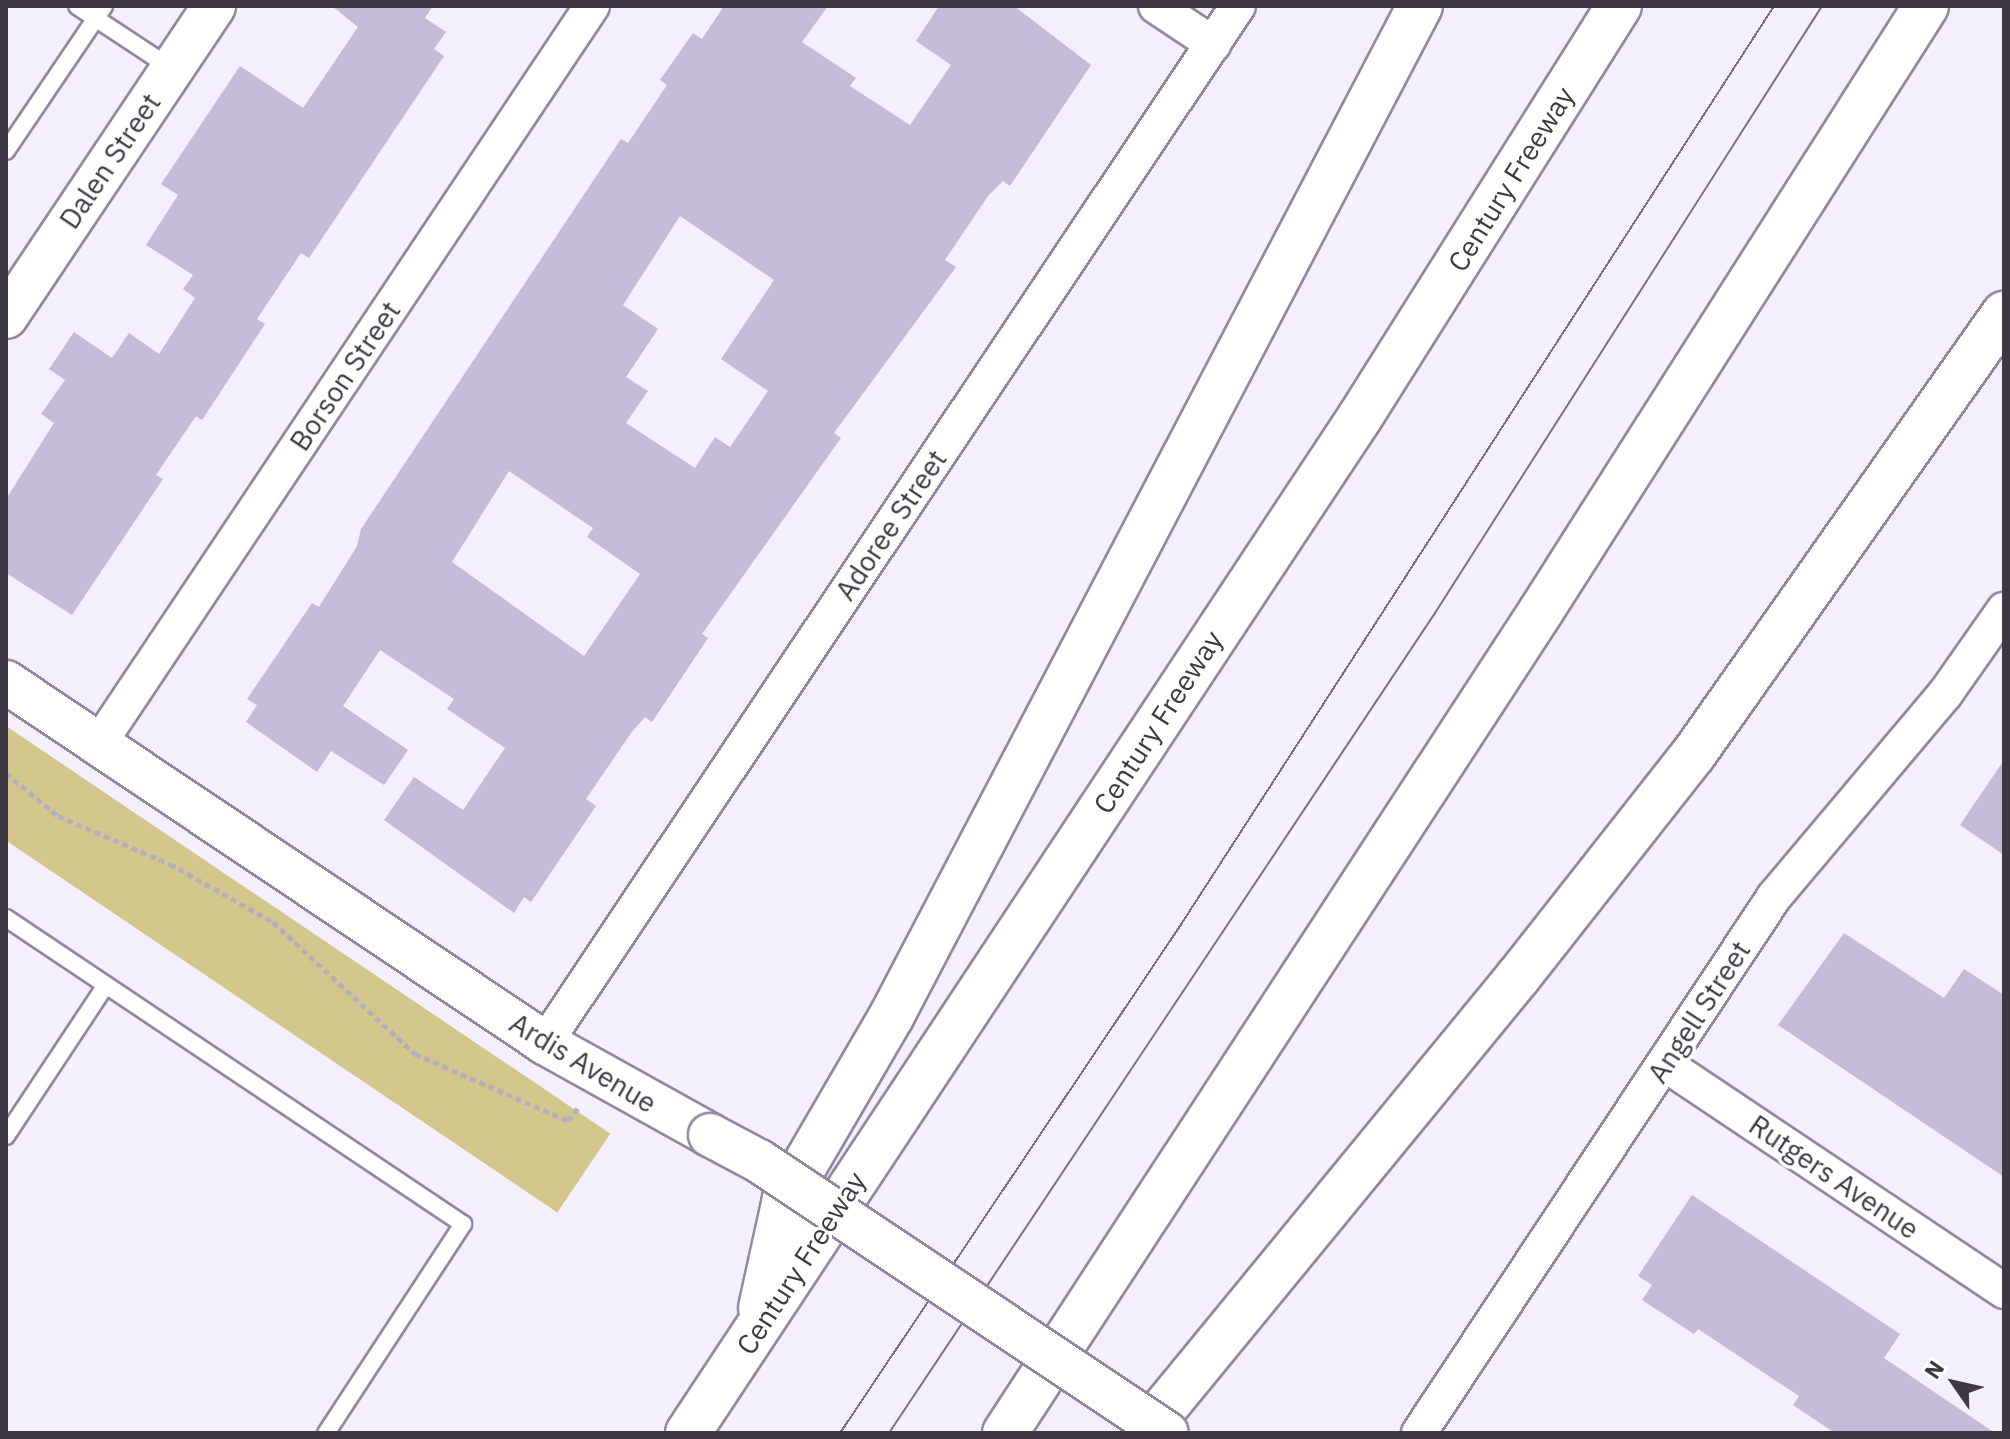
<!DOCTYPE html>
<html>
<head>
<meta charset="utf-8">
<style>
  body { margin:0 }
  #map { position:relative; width:2010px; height:1439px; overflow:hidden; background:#f4effc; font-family:"IBM Plex Sans",sans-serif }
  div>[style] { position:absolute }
  .green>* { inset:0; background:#d3c68b; transform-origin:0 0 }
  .building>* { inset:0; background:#c5bad8 }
  .path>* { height:5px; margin-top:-2.5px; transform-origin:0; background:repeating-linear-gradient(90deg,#b4afbc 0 6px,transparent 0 10px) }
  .roads { filter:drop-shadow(2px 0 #9287a3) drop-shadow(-2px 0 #9287a3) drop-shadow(0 2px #9287a3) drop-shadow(0 -2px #9287a3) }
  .service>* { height:16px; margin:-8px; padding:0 8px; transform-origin:8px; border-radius:8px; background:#fff }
  .minor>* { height:34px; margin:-17px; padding:0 17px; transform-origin:17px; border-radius:17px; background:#fff }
  .tertiary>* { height:42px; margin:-21px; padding:0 21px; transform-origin:21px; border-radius:21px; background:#fff }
  .motorway>* { height:44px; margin:-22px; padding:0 22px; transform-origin:22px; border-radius:22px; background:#fff }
  .tram>* { height:2px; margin:-1px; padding:0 1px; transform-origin:1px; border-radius:1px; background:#78737f }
  .bridges { filter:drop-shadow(2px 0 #9287a3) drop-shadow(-2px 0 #9287a3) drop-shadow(0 2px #9287a3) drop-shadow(0 -2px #9287a3) }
  .tertiary-bridge>* { height:42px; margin:-21px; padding:0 21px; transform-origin:21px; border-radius:21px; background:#fff }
  span { translate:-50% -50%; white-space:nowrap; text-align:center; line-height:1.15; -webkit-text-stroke:7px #fff; paint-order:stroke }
  .street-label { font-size:28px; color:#3d3844 }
  .frame { position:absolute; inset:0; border:8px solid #3d3844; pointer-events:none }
  .north { position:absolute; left:1914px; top:1343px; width:80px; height:80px; -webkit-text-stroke:6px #fff; paint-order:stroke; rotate:304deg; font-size:22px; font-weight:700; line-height:32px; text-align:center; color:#3d3844 }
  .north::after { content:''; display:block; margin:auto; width:28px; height:36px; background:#3d3844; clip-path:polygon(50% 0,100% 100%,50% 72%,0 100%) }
</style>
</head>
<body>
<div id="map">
  <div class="green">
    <i style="left:6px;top:726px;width:729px;height:95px;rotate:34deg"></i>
  </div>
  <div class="building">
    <i style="clip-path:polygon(332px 6px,433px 6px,425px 18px,446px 32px,434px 49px,444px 56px,309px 258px,301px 253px,257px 319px,265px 324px,202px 420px,196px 416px,156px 475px,163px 479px,72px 615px,6px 573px,6px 499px,54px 423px,41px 414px,65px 380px,49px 369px,74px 332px,112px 358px,129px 333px,159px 354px,195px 298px,183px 289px,193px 275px,146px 245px,178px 195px,161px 184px,240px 66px,303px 108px,358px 27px)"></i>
    <i style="clip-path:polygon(evenodd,724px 6px,828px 6px,802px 42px,856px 78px,850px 86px,910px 125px,951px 65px,916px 41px,939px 6px,1014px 6px,1091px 65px,1010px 186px,1003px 181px,988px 196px,945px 260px,956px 267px,834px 433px,841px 438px,702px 634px,708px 638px,652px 722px,645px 717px,631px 733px,586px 799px,596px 806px,531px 902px,524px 897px,514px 913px,384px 820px,414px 777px,463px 810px,505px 748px,447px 709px,454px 699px,380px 650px,343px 706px,408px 750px,384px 785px,331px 751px,317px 772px,246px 722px,257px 705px,247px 699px,312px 603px,319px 607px,357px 546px,361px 529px,621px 139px,628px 143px,667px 85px,660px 80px,693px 33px,702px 39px,724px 6px,680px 216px,774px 280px,721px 359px,768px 391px,730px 447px,715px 437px,695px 468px,626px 423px,648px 391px,626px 377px,658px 329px,623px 305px,680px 216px,724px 6px,509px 471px,593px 528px,587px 537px,640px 574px,584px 656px,452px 562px,509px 471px)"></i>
    <i style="clip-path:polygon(2004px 760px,2004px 855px,1960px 825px)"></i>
    <i style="clip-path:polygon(1844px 933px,1944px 998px,1964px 969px,2004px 995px,2004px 1177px,1778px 1025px)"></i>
    <i style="clip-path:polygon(1692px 1195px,1900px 1334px,1884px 1358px,1995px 1433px,1835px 1433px,1793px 1405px,1799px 1396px,1698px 1329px,1694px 1334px,1642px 1300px,1652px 1285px,1638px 1276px)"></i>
  </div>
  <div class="path">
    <i style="left:6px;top:773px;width:67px;rotate:39.6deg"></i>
    <i style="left:58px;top:816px;width:122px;rotate:23.2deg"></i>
    <i style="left:170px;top:864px;width:118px;rotate:29.4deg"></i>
    <i style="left:273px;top:922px;width:194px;rotate:42.9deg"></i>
    <i style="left:415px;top:1054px;width:167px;rotate:23.6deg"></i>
    <i style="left:568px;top:1121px;width:16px;rotate:-52deg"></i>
  </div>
  <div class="roads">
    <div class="service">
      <i style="left:77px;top:6px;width:113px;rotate:33.4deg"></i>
      <i style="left:6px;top:151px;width:175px;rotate:-55.9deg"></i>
      <i style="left:6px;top:918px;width:550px;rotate:33.81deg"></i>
      <i style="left:463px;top:1224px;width:250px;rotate:123.2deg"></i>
      <i style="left:6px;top:1136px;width:181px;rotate:-56.5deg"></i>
    </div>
    <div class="minor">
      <i style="left:1156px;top:6px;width:69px;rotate:33.7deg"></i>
      <i style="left:98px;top:745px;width:889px;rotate:-56.24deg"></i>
      <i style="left:545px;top:1043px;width:1247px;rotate:-56.25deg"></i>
      <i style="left:1665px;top:1064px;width:408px;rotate:33.8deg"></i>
      <i style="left:1419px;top:1433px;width:643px;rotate:-56.48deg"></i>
      <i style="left:1774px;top:897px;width:265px;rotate:-49.9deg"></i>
      <i style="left:1945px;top:694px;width:103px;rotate:-54.9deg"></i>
    </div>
    <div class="tertiary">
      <i style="left:6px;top:317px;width:374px;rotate:-56.2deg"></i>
      <i style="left:6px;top:682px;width:649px;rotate:33.81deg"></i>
      <i style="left:545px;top:1043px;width:189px;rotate:29.1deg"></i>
    </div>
    <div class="motorway">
      <i style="left:761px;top:1308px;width:112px;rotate:-77.6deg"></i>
      <i style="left:785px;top:1199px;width:211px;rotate:-59.8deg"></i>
      <i style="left:891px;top:1017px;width:1141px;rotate:-62.38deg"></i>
      <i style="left:688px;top:1433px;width:1218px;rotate:-56.52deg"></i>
      <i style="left:1360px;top:417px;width:486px;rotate:-57.8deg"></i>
      <i style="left:1005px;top:1433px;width:981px;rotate:-56.89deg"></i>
      <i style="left:1541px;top:611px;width:717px;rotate:-57.53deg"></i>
      <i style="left:1144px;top:1433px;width:590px;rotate:-50.64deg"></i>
      <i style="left:1518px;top:977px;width:283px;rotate:-51.8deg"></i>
      <i style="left:1693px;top:755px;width:540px;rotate:-54.81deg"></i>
    </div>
  </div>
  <div class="tram">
    <i style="left:840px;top:1433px;width:610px;rotate:-56.15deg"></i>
    <i style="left:1180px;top:926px;width:1095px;rotate:-57.15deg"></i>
    <i style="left:889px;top:1433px;width:985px;rotate:-56.34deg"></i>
    <i style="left:1435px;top:613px;width:720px;rotate:-57.48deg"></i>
  </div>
  <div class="bridges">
    <div class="tertiary-bridge">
      <i style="left:710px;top:1135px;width:55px;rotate:28deg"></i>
      <i style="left:759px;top:1161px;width:490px;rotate:33.7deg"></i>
    </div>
  </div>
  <div class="street-label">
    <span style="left:110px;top:161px;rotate:-56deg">Dalen Street</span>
    <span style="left:1511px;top:179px;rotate:-58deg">Century Freeway</span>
    <span style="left:345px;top:376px;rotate:-56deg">Borson Street</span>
    <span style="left:891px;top:525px;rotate:-56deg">Adoree Street</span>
    <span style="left:1158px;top:722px;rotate:-57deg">Century Freeway</span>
    <span style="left:1699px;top:1012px;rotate:-57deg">Angell Street</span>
    <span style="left:583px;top:1063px;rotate:31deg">Ardis Avenue</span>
    <span style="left:1834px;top:1177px;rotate:34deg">Rutgers Avenue</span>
    <span style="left:801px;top:1263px;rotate:-57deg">Century Freeway</span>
  </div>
  <div class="frame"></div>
  <div class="north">N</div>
</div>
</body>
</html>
